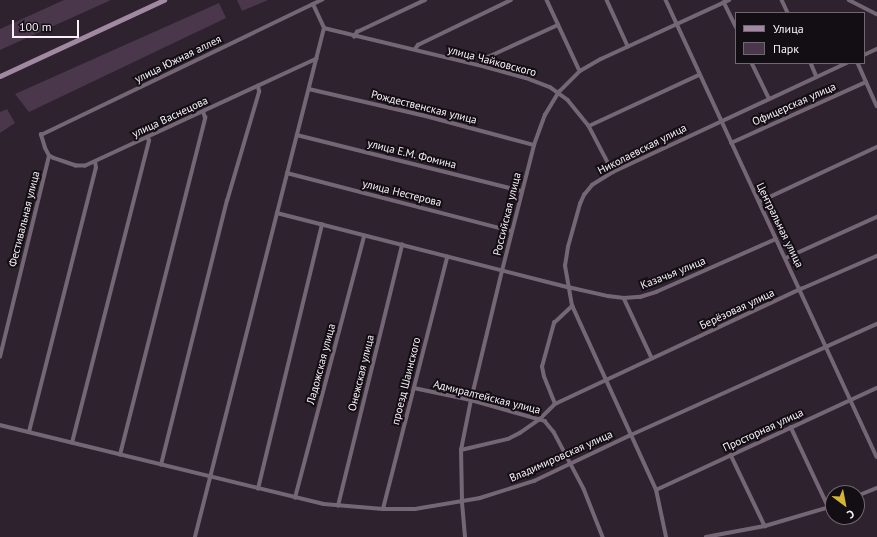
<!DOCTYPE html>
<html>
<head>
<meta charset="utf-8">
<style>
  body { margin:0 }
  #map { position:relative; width:877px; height:537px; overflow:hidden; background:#2e222e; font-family:"PT Sans",sans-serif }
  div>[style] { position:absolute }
  .green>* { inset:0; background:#4a374b }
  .street>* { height:3.5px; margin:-1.75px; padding:0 1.75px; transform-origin:1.75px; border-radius:1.75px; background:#756676 }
  .secondary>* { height:5px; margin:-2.5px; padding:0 2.5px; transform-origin:2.5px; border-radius:2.5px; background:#a189a2 }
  span { translate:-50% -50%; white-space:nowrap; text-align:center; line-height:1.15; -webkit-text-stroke:4px #130e13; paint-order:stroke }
  .street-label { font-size:11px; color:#f8f1f9 }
  .legend { position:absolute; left:735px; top:12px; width:130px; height:52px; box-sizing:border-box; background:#130e13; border:1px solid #6f696f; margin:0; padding:5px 7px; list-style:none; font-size:12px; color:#f8f1f9 }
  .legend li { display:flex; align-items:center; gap:8px; height:20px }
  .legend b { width:20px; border:1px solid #6f696f }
  .north { position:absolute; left:825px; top:485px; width:40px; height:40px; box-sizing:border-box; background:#130e13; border:1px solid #6f696f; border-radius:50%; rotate:148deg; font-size:11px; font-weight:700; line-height:16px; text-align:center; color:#f8f1f9 }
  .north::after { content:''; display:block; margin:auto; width:14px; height:18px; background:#d6b534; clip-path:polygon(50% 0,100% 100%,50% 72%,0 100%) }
  .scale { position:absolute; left:12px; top:20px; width:67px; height:18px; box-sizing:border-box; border:2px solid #f8f1f9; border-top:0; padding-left:5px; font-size:12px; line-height:14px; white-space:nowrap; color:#f8f1f9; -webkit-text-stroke:3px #130e13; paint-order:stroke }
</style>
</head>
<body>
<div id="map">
  <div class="green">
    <i style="clip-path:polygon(64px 0,111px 0,0 50px,0 29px)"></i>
    <i style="clip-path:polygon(237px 0,268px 0,242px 11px)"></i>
    <i style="clip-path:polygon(219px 3px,226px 18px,29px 112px,15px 94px)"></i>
    <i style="clip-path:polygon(7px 109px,15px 123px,0 133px,0 112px)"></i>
  </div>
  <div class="street">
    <i style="left:547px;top:0;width:78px;rotate:65.1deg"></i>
    <i style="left:607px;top:0;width:51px;rotate:65.5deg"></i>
    <i style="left:666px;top:0;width:503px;rotate:65.22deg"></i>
    <i style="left:782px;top:0;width:14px;rotate:65deg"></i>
    <i style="left:849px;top:0;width:31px;rotate:27deg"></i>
    <i style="left:724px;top:2px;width:28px;rotate:64deg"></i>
    <i style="left:324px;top:28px;width:167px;rotate:13.5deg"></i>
    <i style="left:486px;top:67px;width:41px;rotate:15.4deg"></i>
    <i style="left:526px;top:78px;width:26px;rotate:21deg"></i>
    <i style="left:550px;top:87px;width:22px;rotate:36deg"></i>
    <i style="left:568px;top:100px;width:33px;rotate:51deg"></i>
    <i style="left:589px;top:126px;width:52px;rotate:62.4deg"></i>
    <i style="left:354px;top:37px;width:6px;rotate:-59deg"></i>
    <i style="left:357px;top:32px;width:75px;rotate:-25.2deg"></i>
    <i style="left:415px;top:49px;width:5px;rotate:-53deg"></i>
    <i style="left:418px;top:45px;width:103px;rotate:-25.8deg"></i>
    <i style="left:864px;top:55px;width:14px;rotate:-25deg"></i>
    <i style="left:317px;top:59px;width:255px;rotate:155.2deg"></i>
    <i style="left:85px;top:166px;width:9px;rotate:180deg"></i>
    <i style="left:76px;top:166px;width:24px;rotate:-161deg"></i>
    <i style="left:53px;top:158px;width:4px;rotate:-153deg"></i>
    <i style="left:49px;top:156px;width:9px;rotate:-117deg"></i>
    <i style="left:45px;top:148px;width:14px;rotate:-107deg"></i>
    <i style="left:41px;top:135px;width:312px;rotate:-25.7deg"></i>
    <i style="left:752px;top:63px;width:39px;rotate:64deg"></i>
    <i style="left:811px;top:63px;width:15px;rotate:67deg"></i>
    <i style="left:858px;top:63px;width:47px;rotate:66.2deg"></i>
    <i style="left:486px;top:67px;width:10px;rotate:-79deg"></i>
    <i style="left:488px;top:57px;width:77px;rotate:-24.6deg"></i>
    <i style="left:309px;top:89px;width:116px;rotate:13deg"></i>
    <i style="left:422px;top:115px;width:116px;rotate:15deg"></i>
    <i style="left:589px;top:126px;width:121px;rotate:-24.9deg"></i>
    <i style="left:297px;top:135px;width:232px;rotate:14deg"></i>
    <i style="left:731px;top:143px;width:148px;rotate:-24.3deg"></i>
    <i style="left:287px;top:173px;width:232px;rotate:14.5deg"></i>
    <i style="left:759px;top:202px;width:130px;rotate:-25deg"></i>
    <i style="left:277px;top:213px;width:300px;rotate:14.3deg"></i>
    <i style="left:568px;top:287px;width:41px;rotate:12.7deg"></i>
    <i style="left:608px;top:296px;width:16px;rotate:7deg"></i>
    <i style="left:624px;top:298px;width:16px;rotate:-4deg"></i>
    <i style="left:640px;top:297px;width:17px;rotate:-17deg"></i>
    <i style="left:656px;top:292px;width:131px;rotate:-23.8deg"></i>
    <i style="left:786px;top:258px;width:100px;rotate:-24.3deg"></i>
    <i style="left:624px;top:298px;width:66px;rotate:65deg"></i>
    <i style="left:0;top:357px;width:207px;rotate:-76.3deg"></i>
    <i style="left:414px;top:388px;width:58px;rotate:11.9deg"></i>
    <i style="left:471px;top:400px;width:77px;rotate:15.8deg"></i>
    <i style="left:545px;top:421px;width:14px;rotate:51deg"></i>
    <i style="left:554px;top:432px;width:64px;rotate:62.2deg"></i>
    <i style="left:584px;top:489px;width:52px;rotate:68.4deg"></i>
    <i style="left:555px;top:404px;width:29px;rotate:-112deg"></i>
    <i style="left:544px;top:377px;width:10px;rotate:-101deg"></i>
    <i style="left:542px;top:367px;width:46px;rotate:-74.7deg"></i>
    <i style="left:554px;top:323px;width:25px;rotate:-43deg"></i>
    <i style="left:0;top:425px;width:333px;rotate:13.7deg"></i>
    <i style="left:324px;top:504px;width:59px;rotate:4.8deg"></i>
    <i style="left:383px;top:509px;width:32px"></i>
    <i style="left:415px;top:509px;width:66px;rotate:-9.6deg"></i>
    <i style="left:480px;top:498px;width:57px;rotate:-17.5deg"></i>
    <i style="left:534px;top:481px;width:107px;rotate:-25.4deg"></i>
    <i style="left:631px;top:435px;width:270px;rotate:-24.3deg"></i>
    <i style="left:791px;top:427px;width:89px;rotate:64.9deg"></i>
    <i style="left:29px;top:432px;width:272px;rotate:-75.8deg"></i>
    <i style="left:96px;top:168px;width:6px;rotate:-99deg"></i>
    <i style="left:72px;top:443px;width:312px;rotate:-75.7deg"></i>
    <i style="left:149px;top:141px;width:4px;rotate:-117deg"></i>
    <i style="left:461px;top:450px;width:48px;rotate:-13.2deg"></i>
    <i style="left:508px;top:439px;width:13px;rotate:-27deg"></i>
    <i style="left:520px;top:433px;width:24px;rotate:-35deg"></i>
    <i style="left:540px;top:419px;width:21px;rotate:-45deg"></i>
    <i style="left:555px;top:404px;width:272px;rotate:-25.1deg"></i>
    <i style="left:801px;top:289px;width:83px;rotate:-23.5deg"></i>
    <i style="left:120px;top:455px;width:348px;rotate:-75.8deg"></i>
    <i style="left:205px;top:118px;width:6px;rotate:-108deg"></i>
    <i style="left:731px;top:455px;width:79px;rotate:64.4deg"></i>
    <i style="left:161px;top:465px;width:272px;rotate:-76deg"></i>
    <i style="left:227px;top:201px;width:114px;rotate:-73.6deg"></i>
    <i style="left:259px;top:92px;width:6px;rotate:-99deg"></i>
    <i style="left:258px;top:489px;width:272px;rotate:-76.4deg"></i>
    <i style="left:656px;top:490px;width:243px;rotate:-24.8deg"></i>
    <i style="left:857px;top:496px;width:22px;rotate:-22deg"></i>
    <i style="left:295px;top:498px;width:271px;rotate:-75.2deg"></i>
    <i style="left:338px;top:506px;width:269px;rotate:-76.2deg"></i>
    <i style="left:383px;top:509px;width:260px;rotate:-75.7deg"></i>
    <i style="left:195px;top:537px;width:525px;rotate:-75.78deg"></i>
    <i style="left:324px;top:28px;width:26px;rotate:-115deg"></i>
    <i style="left:465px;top:537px;width:36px;rotate:-95deg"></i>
    <i style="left:462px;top:501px;width:51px;rotate:-91.1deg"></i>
    <i style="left:461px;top:450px;width:51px;rotate:-78.7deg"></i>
    <i style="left:471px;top:400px;width:133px;rotate:-76.5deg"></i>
    <i style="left:502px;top:271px;width:130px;rotate:-75.7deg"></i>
    <i style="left:534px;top:145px;width:32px;rotate:-70deg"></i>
    <i style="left:545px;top:115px;width:27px;rotate:-59deg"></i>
    <i style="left:559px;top:92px;width:30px;rotate:-45deg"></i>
    <i style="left:580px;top:71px;width:24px;rotate:-30deg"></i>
    <i style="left:601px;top:59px;width:141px;rotate:-24.7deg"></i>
    <i style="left:666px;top:537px;width:48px;rotate:-102deg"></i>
    <i style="left:656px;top:490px;width:202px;rotate:-114.5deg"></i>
    <i style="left:572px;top:306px;width:41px;rotate:-99.9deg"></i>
    <i style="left:565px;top:266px;width:19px;rotate:-81deg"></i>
    <i style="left:568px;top:247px;width:45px;rotate:-74.4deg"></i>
    <i style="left:580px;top:204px;width:10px;rotate:-66deg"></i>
    <i style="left:584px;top:195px;width:13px;rotate:-51deg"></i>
    <i style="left:592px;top:185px;width:25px;rotate:-32deg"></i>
    <i style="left:613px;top:172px;width:258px;rotate:-25deg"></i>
    <i style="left:706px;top:537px;width:60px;rotate:-10.6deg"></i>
    <i style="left:765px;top:526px;width:71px;rotate:-16.4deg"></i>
  </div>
  <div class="secondary">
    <i style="left:0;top:76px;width:181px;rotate:-24.9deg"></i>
  </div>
  <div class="street-label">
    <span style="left:178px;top:59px;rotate:-26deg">улица Южная аллея</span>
    <span style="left:492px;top:61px;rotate:15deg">улица Чайковского</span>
    <span style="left:794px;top:104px;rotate:-24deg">Офицерская улица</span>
    <span style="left:424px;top:107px;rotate:14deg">Рождественская улица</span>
    <span style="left:170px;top:117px;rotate:-25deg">улица Васнецова</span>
    <span style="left:642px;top:149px;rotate:-27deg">Николаевская улица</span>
    <span style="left:412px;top:154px;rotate:14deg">улица Е.М. Фомина</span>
    <span style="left:402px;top:193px;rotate:14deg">улица Нестерова</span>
    <span style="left:507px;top:214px;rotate:-76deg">Российская улица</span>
    <span style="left:24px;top:219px;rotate:-76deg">Фестивальная улица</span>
    <span style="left:780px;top:225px;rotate:64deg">Центральная улица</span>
    <span style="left:673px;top:273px;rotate:-22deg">Казачья улица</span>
    <span style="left:737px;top:309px;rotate:-25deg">Берёзовая улица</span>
    <span style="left:321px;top:364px;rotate:-75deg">Ладожская улица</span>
    <span style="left:361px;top:373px;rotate:-76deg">Онежская улица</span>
    <span style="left:406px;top:381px;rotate:-76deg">проезд Шаинского</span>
    <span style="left:487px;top:397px;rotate:14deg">Адмиралтейская улица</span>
    <span style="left:763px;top:430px;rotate:-25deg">Просторная улица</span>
    <span style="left:561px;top:456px;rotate:-24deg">Владимировская улица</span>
  </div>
  <ul class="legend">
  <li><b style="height:5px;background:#a189a2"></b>Улица</li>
  <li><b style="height:11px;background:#4a374b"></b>Парк</li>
  </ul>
  <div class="north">С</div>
  <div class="scale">100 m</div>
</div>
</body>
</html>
